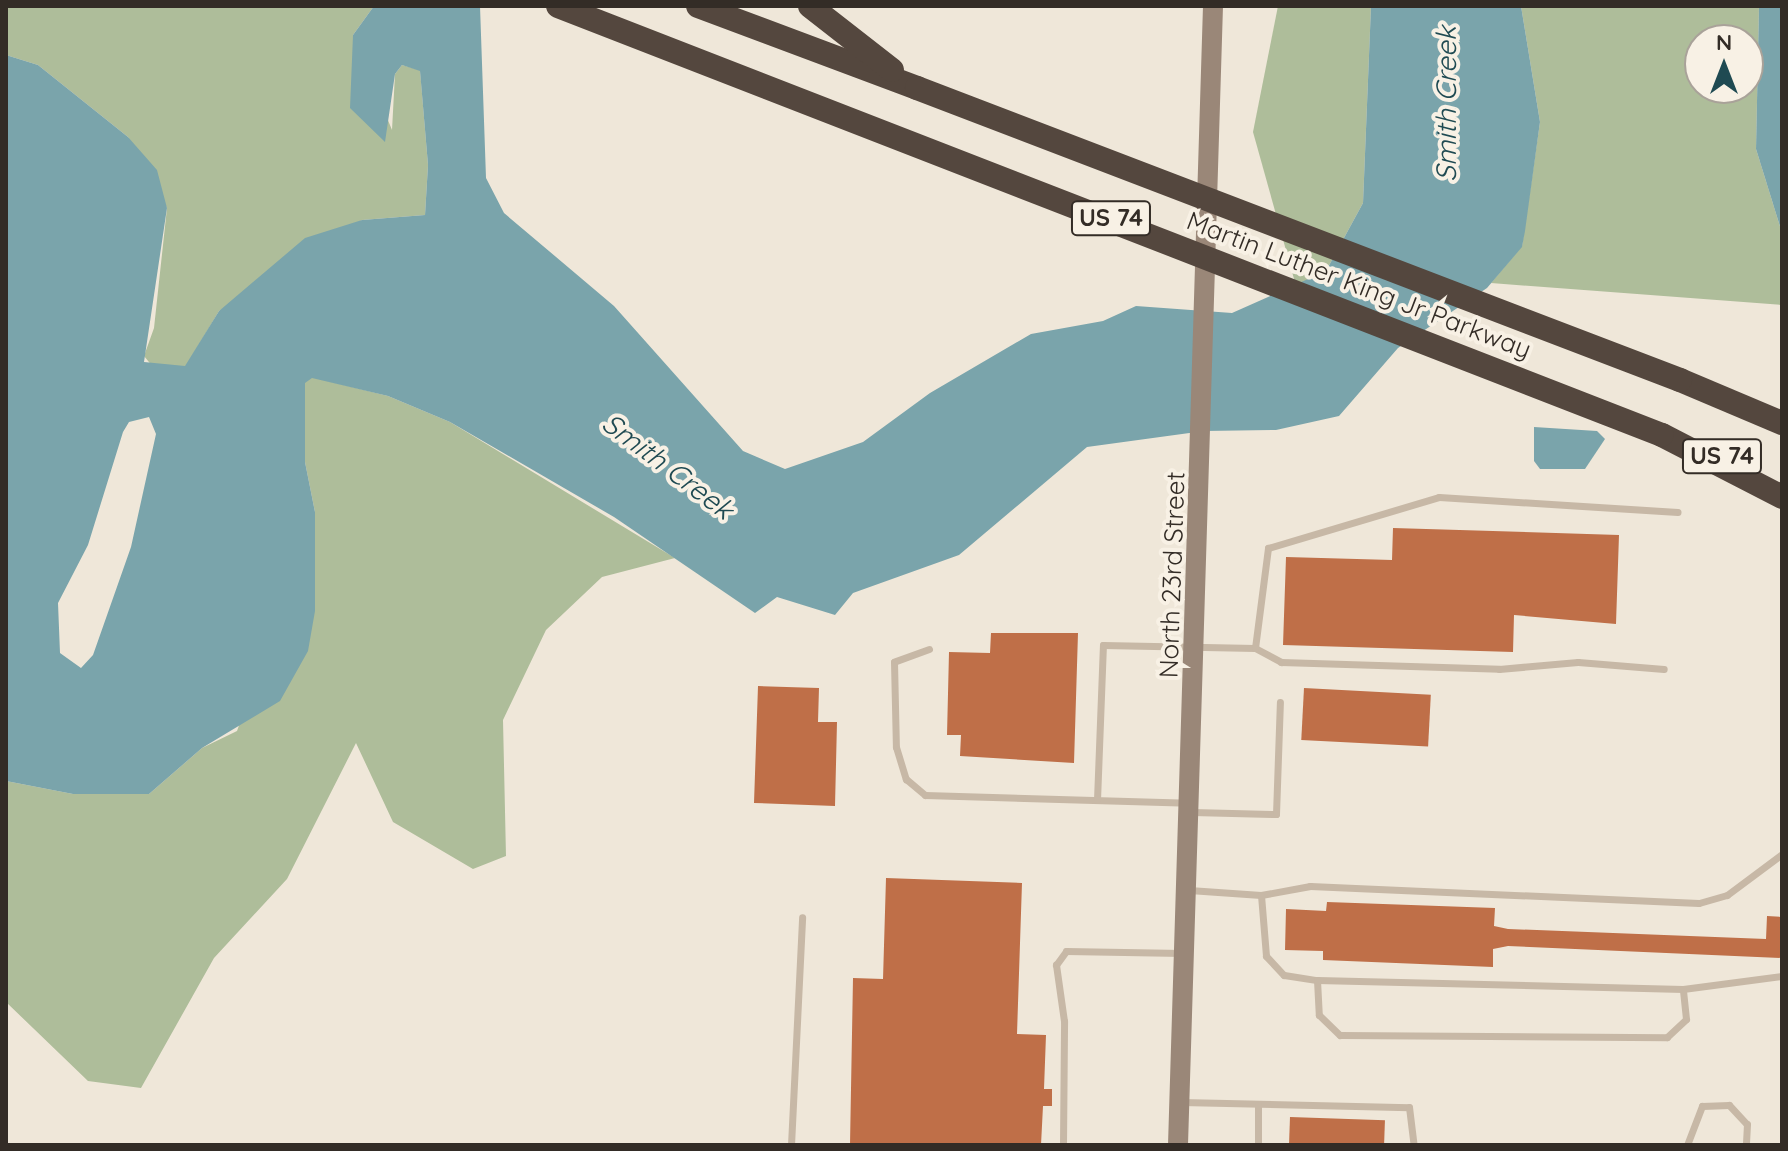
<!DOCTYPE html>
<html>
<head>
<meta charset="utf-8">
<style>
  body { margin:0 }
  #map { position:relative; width:1788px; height:1151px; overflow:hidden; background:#efe7d9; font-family:Quicksand,sans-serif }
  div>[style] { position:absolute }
  .green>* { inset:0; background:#aebd9a }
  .water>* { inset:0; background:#7aa4ab }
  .building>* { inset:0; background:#bf6f48; transform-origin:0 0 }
  .service>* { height:7px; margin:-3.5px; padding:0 3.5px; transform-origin:3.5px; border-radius:3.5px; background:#c7b8a6 }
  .secondary>* { height:20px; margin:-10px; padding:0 10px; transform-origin:10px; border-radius:10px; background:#9a8778 }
  .motorway>* { height:24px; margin:-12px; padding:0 12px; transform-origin:12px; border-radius:12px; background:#54473e }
  .motorway-bridge>* { height:24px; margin:-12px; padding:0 12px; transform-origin:12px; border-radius:12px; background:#54473e }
  span { translate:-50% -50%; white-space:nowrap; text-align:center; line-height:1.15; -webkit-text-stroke:8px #f8f1e5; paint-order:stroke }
  .shield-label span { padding:2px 6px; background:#f8f1e5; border:2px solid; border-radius:6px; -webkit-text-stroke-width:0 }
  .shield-label { font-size:24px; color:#332c26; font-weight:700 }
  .street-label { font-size:26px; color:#332c26 }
  .water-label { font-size:28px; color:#1f4a52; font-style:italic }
  .frame { position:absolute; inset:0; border:8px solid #332c26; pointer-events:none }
  .north { position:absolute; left:1684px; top:24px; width:80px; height:80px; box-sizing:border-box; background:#f8f1e5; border:2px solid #a9a299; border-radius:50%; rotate:0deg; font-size:22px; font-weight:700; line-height:32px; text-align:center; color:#332c26 }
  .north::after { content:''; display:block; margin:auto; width:28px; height:36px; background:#1f4a52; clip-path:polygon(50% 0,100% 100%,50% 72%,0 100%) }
</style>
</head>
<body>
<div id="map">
  <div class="green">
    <i style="clip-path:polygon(6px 6px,374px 6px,353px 35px,392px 130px,395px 74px,402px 65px,420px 70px,428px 165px,425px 215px,362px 220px,219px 311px,186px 366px,153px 367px,144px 356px,154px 328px,167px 208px,128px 137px,38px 65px,6px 55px)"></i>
    <i style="clip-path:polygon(1278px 6px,1371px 6px,1363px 203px,1326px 271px,1296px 286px,1253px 132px)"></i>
    <i style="clip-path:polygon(evenodd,1521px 6px,1759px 6px,1756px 149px,1782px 233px,1782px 305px,1491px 283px,1522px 246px,1540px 122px,1521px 6px,1700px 40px,1748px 40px,1748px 88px,1700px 88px,1700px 40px)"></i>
    <i style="clip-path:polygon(312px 377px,388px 396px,450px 422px,675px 558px,602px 577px,546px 630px,503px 720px,506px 856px,473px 869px,393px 822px,356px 743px,287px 879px,214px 958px,141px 1088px,88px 1081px,6px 1002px,6px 781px,73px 794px,149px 794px,202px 748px,237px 731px,315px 512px,305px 462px,305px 382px)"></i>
  </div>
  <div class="water">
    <i style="clip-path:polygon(evenodd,374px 6px,480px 6px,486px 178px,504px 213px,614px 306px,743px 451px,785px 469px,863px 442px,930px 393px,1031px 334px,1103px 321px,1136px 306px,1232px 313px,1326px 271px,1363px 203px,1371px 6px,1521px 6px,1540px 122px,1525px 231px,1522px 247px,1487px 288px,1398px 348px,1339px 416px,1276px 430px,1204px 431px,1087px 447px,959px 555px,853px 593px,835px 615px,777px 597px,755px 613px,614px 517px,450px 422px,388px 396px,312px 378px,305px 383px,305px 462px,315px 512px,315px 611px,308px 651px,280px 701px,202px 748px,149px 794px,73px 794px,6px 781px,6px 55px,38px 65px,128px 137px,157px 170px,167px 208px,144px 362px,185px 366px,219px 311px,305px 238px,362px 220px,425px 215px,428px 165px,420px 71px,402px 65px,395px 74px,385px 142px,350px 108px,353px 35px,374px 6px,149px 417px,156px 434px,131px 547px,93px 655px,81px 668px,60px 653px,58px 603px,88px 545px,123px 432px,129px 422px,149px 417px)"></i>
    <i style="clip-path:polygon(1759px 6px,1782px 6px,1782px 233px,1756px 149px)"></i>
    <i style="clip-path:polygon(1534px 427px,1597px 431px,1605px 439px,1585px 469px,1540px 469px,1534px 461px)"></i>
  </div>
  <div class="building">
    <i style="clip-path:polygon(1393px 528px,1619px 535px,1616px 624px,1514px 615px,1513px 652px,1283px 645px,1286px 557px,1392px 560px)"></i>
    <i style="clip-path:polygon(991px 633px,1078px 633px,1074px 763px,960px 756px,961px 735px,947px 735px,949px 652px,990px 653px)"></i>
    <i style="clip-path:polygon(758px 686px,819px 688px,818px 722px,837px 722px,835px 806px,754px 803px)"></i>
    <i style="left:1304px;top:688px;width:127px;height:52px;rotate:3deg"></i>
    <i style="clip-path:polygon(886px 878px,1022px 883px,1017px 1034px,1046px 1035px,1044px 1089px,1052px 1089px,1052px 1106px,1043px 1106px,1041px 1145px,850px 1145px,853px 978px,883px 979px)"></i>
    <i style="clip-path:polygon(1327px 902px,1495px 908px,1494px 926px,1508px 929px,1766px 939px,1767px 916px,1782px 917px,1782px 958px,1508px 946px,1493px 949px,1493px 967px,1323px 960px,1323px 951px,1285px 950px,1286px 909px,1326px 911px)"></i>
    <i style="left:1290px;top:1117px;width:95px;height:28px;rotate:2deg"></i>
  </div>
  <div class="service">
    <i style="left:1255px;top:648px;width:30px;rotate:28deg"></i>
    <i style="left:1281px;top:662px;width:218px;rotate:1.8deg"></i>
    <i style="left:1499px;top:669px;width:79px;rotate:-5.1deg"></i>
    <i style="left:1578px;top:662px;width:86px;rotate:4.7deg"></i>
    <i style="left:929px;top:649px;width:37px;rotate:160deg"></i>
    <i style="left:894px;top:662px;width:85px;rotate:88.7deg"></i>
    <i style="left:896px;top:747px;width:34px;rotate:73deg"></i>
    <i style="left:906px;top:779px;width:25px;rotate:40deg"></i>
    <i style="left:925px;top:795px;width:263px;rotate:1.7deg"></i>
    <i style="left:1097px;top:800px;width:155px;rotate:-87.8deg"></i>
    <i style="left:1103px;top:645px;width:152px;rotate:1.1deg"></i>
    <i style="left:1255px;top:648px;width:101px;rotate:-82.6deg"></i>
    <i style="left:1268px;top:548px;width:178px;rotate:-16.6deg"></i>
    <i style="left:1439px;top:497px;width:239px;rotate:3.6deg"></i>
    <i style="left:1192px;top:812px;width:84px;rotate:1.4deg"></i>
    <i style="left:1276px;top:814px;width:112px;rotate:-88deg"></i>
    <i style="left:1189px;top:890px;width:72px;rotate:4deg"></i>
    <i style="left:1261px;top:895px;width:50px;rotate:-10.4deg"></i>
    <i style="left:1310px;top:886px;width:389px;rotate:2.5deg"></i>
    <i style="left:1699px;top:903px;width:29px;rotate:-16deg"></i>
    <i style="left:1727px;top:895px;width:69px;rotate:-36.7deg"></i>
    <i style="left:1261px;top:895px;width:61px;rotate:85.3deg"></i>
    <i style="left:1266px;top:956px;width:26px;rotate:47deg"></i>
    <i style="left:1284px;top:975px;width:33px;rotate:9deg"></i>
    <i style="left:1317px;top:980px;width:366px;rotate:1.4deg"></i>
    <i style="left:1683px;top:989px;width:100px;rotate:-7.5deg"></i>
    <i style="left:1317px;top:980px;width:35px;rotate:87deg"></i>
    <i style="left:1319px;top:1015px;width:29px;rotate:44deg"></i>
    <i style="left:1340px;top:1035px;width:327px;rotate:0.4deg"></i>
    <i style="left:1667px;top:1037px;width:26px;rotate:-43deg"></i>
    <i style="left:1686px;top:1019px;width:30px;rotate:-96deg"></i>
    <i style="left:1181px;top:1102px;width:228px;rotate:1.3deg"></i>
    <i style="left:1409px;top:1107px;width:38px;rotate:83deg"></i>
    <i style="left:1258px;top:1105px;width:40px;rotate:90deg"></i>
    <i style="left:791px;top:1145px;width:228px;rotate:-87.2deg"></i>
    <i style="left:1063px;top:1145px;width:124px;rotate:-89.5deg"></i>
    <i style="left:1064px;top:1021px;width:57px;rotate:-98.1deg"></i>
    <i style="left:1056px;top:965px;width:17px;rotate:-54deg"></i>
    <i style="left:1066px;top:951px;width:116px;rotate:1deg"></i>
    <i style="left:1687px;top:1145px;width:42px;rotate:-69deg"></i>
    <i style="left:1702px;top:1106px;width:27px;rotate:-2deg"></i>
    <i style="left:1729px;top:1105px;width:26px;rotate:47deg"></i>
    <i style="left:1747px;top:1124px;width:21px;rotate:93deg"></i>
  </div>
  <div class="secondary">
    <i style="left:1178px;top:1145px;width:1140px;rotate:-88.24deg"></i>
  </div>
  <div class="motorway">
    <i style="left:698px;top:6px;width:234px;rotate:20.5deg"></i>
    <i style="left:810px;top:6px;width:104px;rotate:38deg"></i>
    <i style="left:1680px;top:380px;width:111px;rotate:22.9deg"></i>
    <i style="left:1662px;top:435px;width:135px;rotate:27.3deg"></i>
  </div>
  <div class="motorway-bridge">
    <i style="left:558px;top:6px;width:1184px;rotate:21.24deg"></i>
    <i style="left:917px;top:88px;width:817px;rotate:20.94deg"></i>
  </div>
  <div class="shield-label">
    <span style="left:1111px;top:218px">US 74</span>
    <span style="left:1722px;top:456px">US 74</span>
  </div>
  <div class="street-label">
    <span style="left:1359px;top:285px;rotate:21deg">Martin Luther King Jr Parkway</span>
    <span style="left:1172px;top:575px;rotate:-88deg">North 23rd Street</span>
  </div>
  <div class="water-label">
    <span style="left:1446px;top:104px;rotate:-90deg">Smith Creek</span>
    <span style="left:668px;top:466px;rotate:37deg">Smith Creek</span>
  </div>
  <div class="frame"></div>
  <div class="north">N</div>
</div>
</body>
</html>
